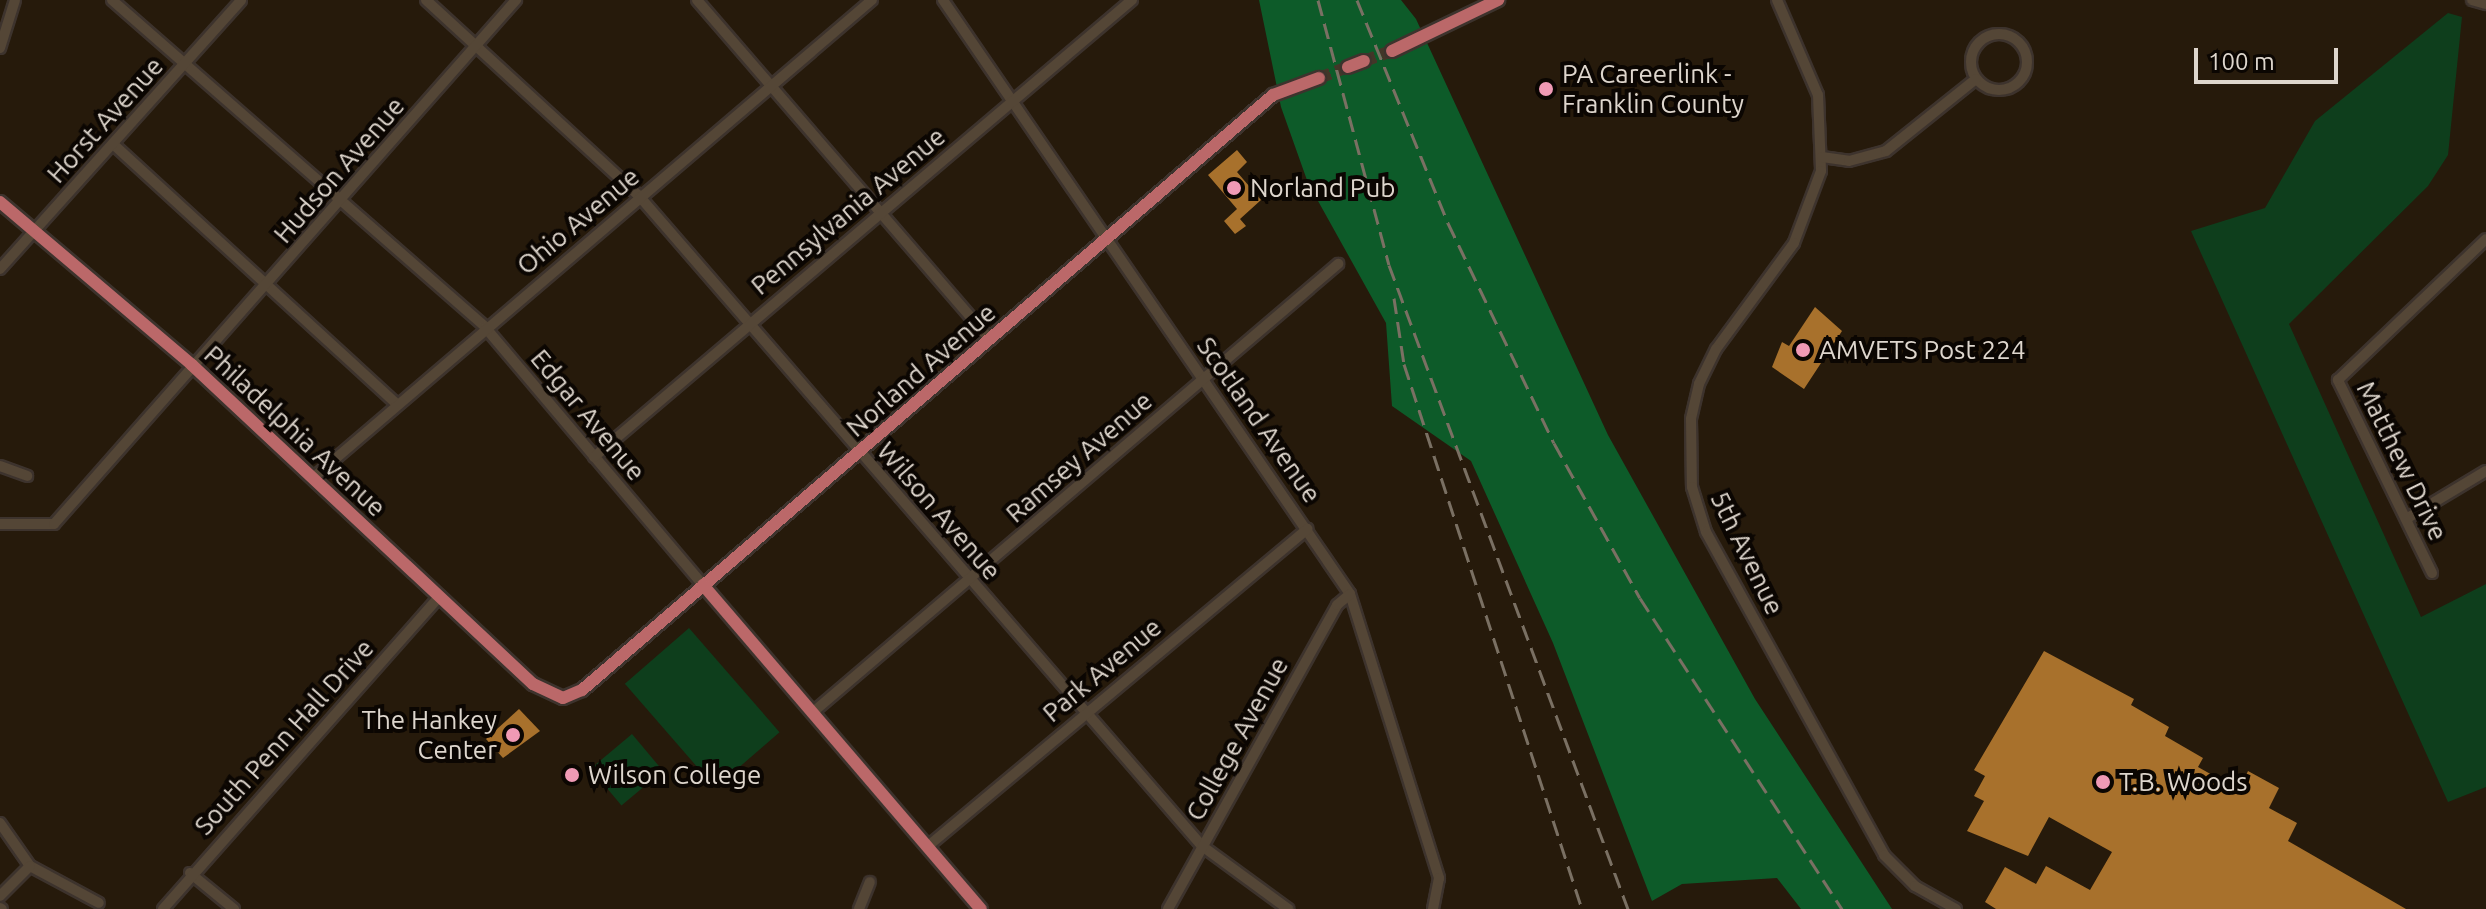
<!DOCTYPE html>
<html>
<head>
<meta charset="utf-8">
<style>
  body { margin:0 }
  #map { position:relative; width:2486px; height:909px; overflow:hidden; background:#261a0b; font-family:Ubuntu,sans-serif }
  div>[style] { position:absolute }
  .green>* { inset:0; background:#0e3e1c; transform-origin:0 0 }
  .forest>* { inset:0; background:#0d5b29 }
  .building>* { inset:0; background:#a8712c }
  .major-tunnel>* { height:12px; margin-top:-6px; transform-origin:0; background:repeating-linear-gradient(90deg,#423628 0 12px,transparent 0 18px) }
  .roads { filter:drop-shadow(2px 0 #3d332d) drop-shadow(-2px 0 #3d332d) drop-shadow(0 2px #3d332d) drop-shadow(0 -2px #3d332d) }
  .minor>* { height:10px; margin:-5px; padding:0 5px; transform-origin:5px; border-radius:5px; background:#544636 }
  .minor>.ring { margin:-5px; padding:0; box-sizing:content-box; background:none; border:10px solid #544636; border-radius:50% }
  .major>* { height:12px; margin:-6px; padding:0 6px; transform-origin:6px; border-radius:6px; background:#bb6869 }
  .rail>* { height:3px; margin-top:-1.5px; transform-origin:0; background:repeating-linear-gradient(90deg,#7a7063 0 16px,transparent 0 24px) }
  .dots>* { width:22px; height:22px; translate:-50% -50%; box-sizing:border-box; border:4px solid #0b0602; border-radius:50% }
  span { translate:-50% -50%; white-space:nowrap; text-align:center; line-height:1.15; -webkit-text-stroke:8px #0b0602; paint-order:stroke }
  .poi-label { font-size:26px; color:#ded6cd }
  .left { translate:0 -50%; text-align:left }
  .right { translate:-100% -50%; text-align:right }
  .street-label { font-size:26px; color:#ded6cd }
  .scale { position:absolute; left:2194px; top:48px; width:144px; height:36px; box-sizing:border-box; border:4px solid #ded6cd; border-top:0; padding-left:10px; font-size:24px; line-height:28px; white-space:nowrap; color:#ded6cd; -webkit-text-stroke:6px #0b0602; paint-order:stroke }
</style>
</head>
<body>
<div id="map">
  <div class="green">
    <i style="clip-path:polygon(2448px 13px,2462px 17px,2448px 155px,2428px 186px,2289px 324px,2421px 617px,2486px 584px,2486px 787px,2448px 802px,2191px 231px,2265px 208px,2315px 121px)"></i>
    <i style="left:689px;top:628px;width:138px;height:85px;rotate:49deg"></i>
    <i style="left:632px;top:734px;width:48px;height:54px;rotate:50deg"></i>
  </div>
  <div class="forest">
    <i style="clip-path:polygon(1259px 0,1401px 0,1416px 19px,1608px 435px,1755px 699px,1892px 909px,1801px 909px,1777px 878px,1682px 884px,1652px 901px,1553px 643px,1471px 461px,1392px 406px,1386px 323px,1308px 183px,1281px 107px)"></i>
  </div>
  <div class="building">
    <i style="clip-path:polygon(1237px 150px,1247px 162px,1237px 172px,1261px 200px,1240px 219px,1246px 226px,1235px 234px,1224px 221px,1237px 209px,1208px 175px)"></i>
    <i style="clip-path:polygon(1815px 307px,1842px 331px,1804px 389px,1772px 367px,1782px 342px,1789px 346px)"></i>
    <i style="clip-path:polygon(2044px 651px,2134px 699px,2131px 705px,2169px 727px,2165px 736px,2203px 758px,2198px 767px,2239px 790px,2248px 771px,2279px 788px,2269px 808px,2297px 823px,2288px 841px,2406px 909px,1996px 909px,1985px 902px,2005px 867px,2036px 884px,2046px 866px,2090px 890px,2112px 852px,2049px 817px,2028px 856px,1967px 831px,1984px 801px,1974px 796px,1985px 776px,1974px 770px)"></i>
    <i style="clip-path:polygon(519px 709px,540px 731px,503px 758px,486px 739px)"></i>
  </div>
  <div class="major-tunnel">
    <i style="left:1364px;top:61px;width:30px;rotate:-20deg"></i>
    <i style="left:1319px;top:78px;width:31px;rotate:-21deg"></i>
  </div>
  <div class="roads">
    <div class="minor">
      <i style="left:112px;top:0;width:496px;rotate:41.2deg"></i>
      <i style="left:485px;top:327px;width:338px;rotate:49.8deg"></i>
      <i style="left:426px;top:0;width:291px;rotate:42.6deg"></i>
      <i style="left:640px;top:197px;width:859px;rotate:49.11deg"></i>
      <i style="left:1202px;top:846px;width:107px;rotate:36.2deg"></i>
      <i style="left:697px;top:0;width:449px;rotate:49.2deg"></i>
      <i style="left:943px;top:0;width:720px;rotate:55.58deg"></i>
      <i style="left:1350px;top:594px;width:298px;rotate:72.6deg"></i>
      <i style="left:1439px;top:878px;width:32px;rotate:101deg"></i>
      <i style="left:1777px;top:0;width:103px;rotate:66.7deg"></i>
      <i style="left:1818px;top:95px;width:76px;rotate:87.7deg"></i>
      <i style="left:1821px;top:171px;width:77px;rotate:110.6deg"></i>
      <i style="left:1794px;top:243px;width:132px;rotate:126.3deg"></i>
      <i style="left:1716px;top:349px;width:39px;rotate:116deg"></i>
      <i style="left:1699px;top:384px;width:36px;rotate:103deg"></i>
      <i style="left:1691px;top:419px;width:68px;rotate:89.2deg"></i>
      <i style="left:1692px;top:487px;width:47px;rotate:72.7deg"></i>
      <i style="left:1706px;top:532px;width:369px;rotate:61.1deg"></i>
      <i style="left:1884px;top:855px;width:44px;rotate:45deg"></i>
      <i style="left:1915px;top:886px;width:47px;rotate:29.3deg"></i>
      <i style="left:2472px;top:0;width:15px;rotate:16deg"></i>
      <i class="ring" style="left:1971px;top:34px;width:46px;height:46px"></i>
      <i style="left:0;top:48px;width:50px;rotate:-72.6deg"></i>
      <i style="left:113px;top:144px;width:385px;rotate:42.5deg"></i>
      <i style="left:1822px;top:157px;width:27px;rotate:8deg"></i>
      <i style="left:1849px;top:161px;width:38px;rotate:-15deg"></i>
      <i style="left:1886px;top:151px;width:115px;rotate:-38.7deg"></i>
      <i style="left:0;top:269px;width:361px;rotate:-48.1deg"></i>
      <i style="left:594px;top:457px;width:706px;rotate:-40.35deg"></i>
      <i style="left:0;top:466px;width:29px;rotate:20deg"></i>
      <i style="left:314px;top:477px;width:734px;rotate:-40.53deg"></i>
      <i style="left:2406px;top:519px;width:93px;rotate:-31deg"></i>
      <i style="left:0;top:524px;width:54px"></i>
      <i style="left:54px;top:524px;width:699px;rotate:-48.6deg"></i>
      <i style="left:2432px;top:573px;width:215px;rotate:-116deg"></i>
      <i style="left:2338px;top:380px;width:204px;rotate:-43.6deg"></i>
      <i style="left:812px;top:713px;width:692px;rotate:-40.48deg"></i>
      <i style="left:0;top:823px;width:52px;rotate:55.1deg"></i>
      <i style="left:30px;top:866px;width:78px;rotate:28.2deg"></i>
      <i style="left:927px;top:847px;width:496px;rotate:-39.9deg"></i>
      <i style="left:190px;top:873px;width:57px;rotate:39.3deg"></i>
      <i style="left:0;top:896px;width:42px;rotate:-45deg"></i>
      <i style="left:0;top:908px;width:2px;rotate:27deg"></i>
      <i style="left:163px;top:909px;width:418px;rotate:-48.5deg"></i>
      <i style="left:859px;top:909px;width:29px;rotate:-68deg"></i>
      <i style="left:1168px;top:909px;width:348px;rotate:-60.9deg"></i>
      <i style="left:1337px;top:605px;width:17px;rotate:-40deg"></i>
    </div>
    <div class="major">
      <i style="left:1392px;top:51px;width:118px;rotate:-25.7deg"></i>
      <i style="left:1348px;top:67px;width:17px;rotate:-21deg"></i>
      <i style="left:0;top:202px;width:252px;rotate:40.3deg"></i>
      <i style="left:192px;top:365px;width:467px;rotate:43.1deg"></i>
      <i style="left:533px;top:684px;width:33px;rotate:25deg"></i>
      <i style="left:563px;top:698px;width:21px;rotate:-23deg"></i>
      <i style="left:582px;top:690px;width:912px;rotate:-40.73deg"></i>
      <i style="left:1273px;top:95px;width:49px;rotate:-20.3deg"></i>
      <i style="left:703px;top:585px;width:427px;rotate:49.4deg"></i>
    </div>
  </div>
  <div class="rail">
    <i style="left:1318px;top:0;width:274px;rotate:75deg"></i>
    <i style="left:1389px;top:265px;width:687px;rotate:69.64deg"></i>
    <i style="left:1357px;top:0;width:241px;rotate:67.8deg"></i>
    <i style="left:1448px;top:223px;width:244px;rotate:64.3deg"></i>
    <i style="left:1554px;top:443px;width:177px;rotate:61deg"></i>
    <i style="left:1640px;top:598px;width:371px;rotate:57deg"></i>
    <i style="left:1394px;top:298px;width:67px;rotate:81.4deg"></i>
    <i style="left:1404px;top:364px;width:573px;rotate:71.91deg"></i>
  </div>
  <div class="dots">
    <i style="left:1546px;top:89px;background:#f09ab5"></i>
    <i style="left:1234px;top:188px;background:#f09ab5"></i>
    <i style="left:1803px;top:350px;background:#f09ab5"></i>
    <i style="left:513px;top:735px;background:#f09ab5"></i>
    <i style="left:572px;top:775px;background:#f09ab5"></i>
    <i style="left:2103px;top:782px;background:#f09ab5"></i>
  </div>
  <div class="poi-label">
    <span class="left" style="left:1562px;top:89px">PA Careerlink -<br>Franklin County</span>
    <span class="left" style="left:1250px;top:188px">Norland Pub</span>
    <span class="left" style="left:1819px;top:350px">AMVETS Post 224</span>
    <span class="right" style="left:497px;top:735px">The Hankey<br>Center</span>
    <span class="left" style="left:588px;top:775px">Wilson College</span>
    <span class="left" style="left:2119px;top:782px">T.B. Woods</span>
  </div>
  <div class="street-label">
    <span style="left:105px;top:120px;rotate:-48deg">Horst Avenue</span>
    <span style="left:339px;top:170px;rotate:-49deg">Hudson Avenue</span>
    <span style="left:848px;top:211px;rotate:-40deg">Pennsylvania Avenue</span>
    <span style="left:578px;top:221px;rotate:-40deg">Ohio Avenue</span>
    <span style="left:921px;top:370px;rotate:-41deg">Norland Avenue</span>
    <span style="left:588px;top:415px;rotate:50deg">Edgar Avenue</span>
    <span style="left:1259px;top:420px;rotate:55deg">Scotland Avenue</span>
    <span style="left:295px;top:431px;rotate:43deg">Philadelphia Avenue</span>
    <span style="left:1079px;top:457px;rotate:-41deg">Ramsey Avenue</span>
    <span style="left:2402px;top:461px;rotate:64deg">Matthew Drive</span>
    <span style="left:939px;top:511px;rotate:49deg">Wilson Avenue</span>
    <span style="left:1747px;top:553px;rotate:64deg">5th Avenue</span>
    <span style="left:1102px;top:670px;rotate:-40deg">Park Avenue</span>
    <span style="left:284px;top:737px;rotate:-48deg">South Penn Hall Drive</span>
    <span style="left:1237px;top:739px;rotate:-61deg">College Avenue</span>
  </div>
  <div class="scale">100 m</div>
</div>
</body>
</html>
